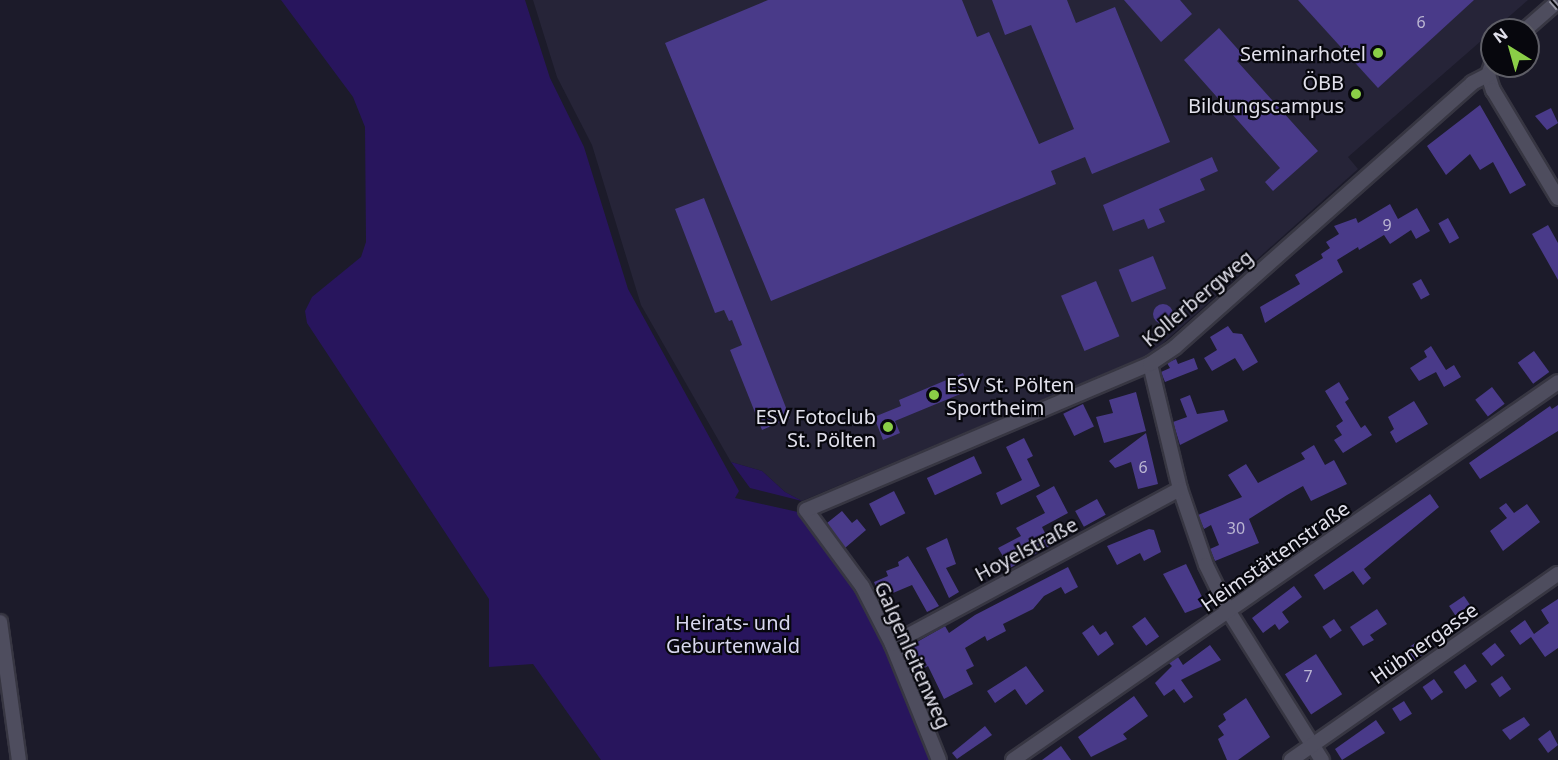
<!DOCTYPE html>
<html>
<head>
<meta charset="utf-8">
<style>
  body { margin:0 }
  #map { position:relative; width:1558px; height:760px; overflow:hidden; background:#1c1b2a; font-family:"Noto Sans",sans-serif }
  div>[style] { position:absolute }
  .built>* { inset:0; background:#262438 }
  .green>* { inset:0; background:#28155d }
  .building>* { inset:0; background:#493a89; transform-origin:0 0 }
  .round { border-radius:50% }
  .roads { filter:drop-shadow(2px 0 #373642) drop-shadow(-2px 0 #373642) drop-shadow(0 2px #373642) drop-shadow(0 -2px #373642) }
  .minor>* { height:14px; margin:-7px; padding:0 7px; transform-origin:7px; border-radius:7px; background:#4e4d5e }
  .rail>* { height:6px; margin-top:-3px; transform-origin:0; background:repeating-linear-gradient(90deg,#07070d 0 11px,#9594a0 0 22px); box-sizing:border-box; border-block:2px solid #9594a0 }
  .dots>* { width:16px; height:16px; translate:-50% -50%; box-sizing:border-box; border:3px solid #07070d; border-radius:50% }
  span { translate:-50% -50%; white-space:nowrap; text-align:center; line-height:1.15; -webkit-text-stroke:4.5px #07070d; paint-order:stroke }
  .number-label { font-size:16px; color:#bbb6d2 }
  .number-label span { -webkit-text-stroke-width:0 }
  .poi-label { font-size:20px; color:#e1e0eb }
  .right { translate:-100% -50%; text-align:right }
  .left { translate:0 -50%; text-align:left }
  .street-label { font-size:20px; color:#e1e0eb }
  .park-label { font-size:20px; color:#d8d7ee }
  .north { position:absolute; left:1480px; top:18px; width:60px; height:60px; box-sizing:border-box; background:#07070d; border:2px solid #5e5e66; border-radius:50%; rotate:323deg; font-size:16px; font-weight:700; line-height:24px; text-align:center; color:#e1e0eb }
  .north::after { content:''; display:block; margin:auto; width:21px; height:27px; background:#8ace47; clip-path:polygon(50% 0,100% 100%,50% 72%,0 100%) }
</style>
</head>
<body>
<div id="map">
  <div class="built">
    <i style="clip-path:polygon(533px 0,1528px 0,1348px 157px,1358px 169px,1151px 354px,802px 501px,785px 492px,762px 471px,731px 462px,641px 305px,592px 145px,557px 77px)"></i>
  </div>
  <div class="green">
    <i style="clip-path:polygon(281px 0,525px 0,550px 78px,584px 147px,628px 289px,739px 491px,735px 498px,798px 512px,855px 581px,888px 647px,934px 760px,601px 760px,533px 664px,489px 667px,489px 599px,307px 323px,305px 311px,312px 297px,361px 257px,366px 242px,365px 127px,353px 97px)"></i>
    <i style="clip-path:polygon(731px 462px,762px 471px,785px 492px,802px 501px,750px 488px)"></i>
  </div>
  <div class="building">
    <i style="clip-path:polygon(768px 0,962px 0,977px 37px,989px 32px,1039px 144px,1074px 129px,1031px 25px,1005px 35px,992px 0,1067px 0,1076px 23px,1115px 7px,1170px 142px,1092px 174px,1085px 157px,1051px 171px,1056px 184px,771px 301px,665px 43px)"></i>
    <i style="clip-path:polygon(1124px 0,1180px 0,1192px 14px,1161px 42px)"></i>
    <i style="clip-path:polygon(1298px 0,1474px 0,1378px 88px)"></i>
    <i style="clip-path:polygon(1219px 28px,1243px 55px,1237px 61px,1318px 151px,1273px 191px,1265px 182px,1280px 168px,1184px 60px)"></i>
    <i style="clip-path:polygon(1480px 105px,1526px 185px,1510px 194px,1493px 162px,1480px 170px,1470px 154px,1446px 175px,1427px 146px)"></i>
    <i style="clip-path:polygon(1551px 108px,1558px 123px,1547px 130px,1535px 116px)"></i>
    <i style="clip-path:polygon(1212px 157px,1218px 171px,1200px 179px,1205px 190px,1159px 209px,1165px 222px,1148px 229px,1144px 219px,1113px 231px,1103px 205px)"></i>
    <i style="clip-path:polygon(704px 198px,790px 418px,762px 430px,730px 350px,742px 345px,732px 320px,729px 321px,724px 310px,715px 313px,675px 209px)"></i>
    <i style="clip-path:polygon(1390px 204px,1398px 219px,1417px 208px,1430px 231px,1416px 239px,1411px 230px,1390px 244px,1384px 235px,1359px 250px,1358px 247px,1337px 260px,1343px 272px,1265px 323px,1260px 307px,1300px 284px,1295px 275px,1323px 258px,1321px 254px,1330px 248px,1326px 242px,1339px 234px,1334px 226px,1356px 218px,1358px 223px)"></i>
    <i style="left:1448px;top:218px;width:23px;height:11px;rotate:61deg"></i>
    <i style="clip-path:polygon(1548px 225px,1558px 243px,1558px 280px,1532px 234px)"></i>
    <i style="left:1153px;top:256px;width:35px;height:37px;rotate:68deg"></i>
    <i style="left:1421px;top:279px;width:18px;height:10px;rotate:61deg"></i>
    <i style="left:1096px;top:281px;width:60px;height:38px;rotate:67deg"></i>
    <i class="round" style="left:1153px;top:304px;width:20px;height:20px"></i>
    <i style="clip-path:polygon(1228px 326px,1233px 333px,1242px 334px,1258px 362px,1243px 371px,1235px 358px,1212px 371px,1204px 358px,1217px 350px,1210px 337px)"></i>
    <i style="clip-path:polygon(1431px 346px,1446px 370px,1454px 365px,1461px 377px,1444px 387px,1436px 372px,1419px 381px,1410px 368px,1427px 357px,1424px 351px)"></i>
    <i style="left:1534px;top:351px;width:26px;height:20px;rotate:54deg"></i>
    <i style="clip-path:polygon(1194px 358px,1198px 369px,1165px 382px,1161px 372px,1170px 368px,1167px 363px,1176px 359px,1178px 364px)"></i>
    <i style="clip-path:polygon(963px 373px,970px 390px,895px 421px,900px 433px,883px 440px,874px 417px,901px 406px,899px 400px)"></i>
    <i style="clip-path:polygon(1339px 382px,1349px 399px,1345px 402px,1361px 428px,1365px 425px,1372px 435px,1343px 453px,1334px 440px,1342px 435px,1336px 426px,1343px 421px,1325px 391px)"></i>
    <i style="left:1492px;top:387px;width:21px;height:21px;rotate:53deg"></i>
    <i style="clip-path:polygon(1136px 392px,1146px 431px,1104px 443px,1096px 417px,1113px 413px,1109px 400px)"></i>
    <i style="clip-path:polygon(1190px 395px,1197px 414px,1224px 410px,1228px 421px,1180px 445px,1173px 422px,1187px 417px,1180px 399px)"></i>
    <i style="clip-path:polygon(1414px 401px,1428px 424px,1396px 443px,1390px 432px,1394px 429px,1388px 417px)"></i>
    <i style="left:1083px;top:404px;width:25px;height:22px;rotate:64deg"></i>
    <i style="clip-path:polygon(1558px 405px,1558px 431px,1480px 479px,1469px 463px,1550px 406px,1552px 409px)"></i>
    <i style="clip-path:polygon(1146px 433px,1158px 484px,1138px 489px,1131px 462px,1115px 468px,1109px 461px)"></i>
    <i style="clip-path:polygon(1024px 438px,1033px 456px,1027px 459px,1040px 486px,1001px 505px,996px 493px,1022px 480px,1006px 447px)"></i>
    <i style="clip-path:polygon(1314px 445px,1325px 465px,1334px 460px,1347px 484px,1311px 501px,1303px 486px,1287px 495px,1249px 519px,1259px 543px,1215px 561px,1210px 549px,1219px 545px,1211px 525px,1204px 529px,1198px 515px,1242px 497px,1228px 475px,1246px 464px,1258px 483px,1305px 459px,1301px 453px)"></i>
    <i style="left:974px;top:456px;width:19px;height:52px;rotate:65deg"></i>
    <i style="clip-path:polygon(1054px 486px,1068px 513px,1042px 527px,1051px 545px,1010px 568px,998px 548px,1021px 536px,1016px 528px,1045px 513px,1036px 496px)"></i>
    <i style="left:894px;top:491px;width:25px;height:28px;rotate:63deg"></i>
    <i style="clip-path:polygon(1430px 494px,1439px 507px,1364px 569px,1371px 578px,1363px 585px,1353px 571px,1324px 590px,1314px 575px)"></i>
    <i style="left:1097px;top:499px;width:18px;height:25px;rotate:61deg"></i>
    <i style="clip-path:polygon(1506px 503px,1514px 513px,1527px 504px,1540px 522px,1503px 551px,1490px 531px,1507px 518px,1499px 508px)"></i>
    <i style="clip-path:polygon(842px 511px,852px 523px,857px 519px,866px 530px,845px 548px,827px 523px)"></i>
    <i style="clip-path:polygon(1149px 529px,1154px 530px,1161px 552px,1144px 561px,1140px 553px,1117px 565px,1107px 546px)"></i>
    <i style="clip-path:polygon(947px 538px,956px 564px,946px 568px,959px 592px,949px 598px,926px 548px)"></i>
    <i style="clip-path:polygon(908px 556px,939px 606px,927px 612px,912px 585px,881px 598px,874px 582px,888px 576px,886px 571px,899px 566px,898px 562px)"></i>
    <i style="clip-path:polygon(1186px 564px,1206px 605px,1185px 613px,1163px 574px)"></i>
    <i style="clip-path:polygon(1068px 567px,1078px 587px,1065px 594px,1061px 587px,1044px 596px,1033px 609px,1003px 624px,1006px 631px,987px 641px,985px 636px,965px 648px,974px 666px,966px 670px,973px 684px,944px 699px,928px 666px,914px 674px,906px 654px,912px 650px,910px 646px,945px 626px,949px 633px,975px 615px)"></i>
    <i style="clip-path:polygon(1294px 586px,1302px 597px,1282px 612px,1289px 622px,1279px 630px,1275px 624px,1263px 633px,1252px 618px)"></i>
    <i style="left:1464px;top:596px;width:11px;height:18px;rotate:56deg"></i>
    <i style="clip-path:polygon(1558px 599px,1558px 648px,1545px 657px,1531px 637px,1520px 645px,1510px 631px,1525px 620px,1534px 634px,1549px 623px,1541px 610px)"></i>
    <i style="clip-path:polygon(1377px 609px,1387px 624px,1370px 635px,1374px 640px,1363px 646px,1350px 627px)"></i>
    <i style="left:1145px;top:617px;width:24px;height:16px;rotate:54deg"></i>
    <i style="left:1334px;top:619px;width:14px;height:14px;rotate:56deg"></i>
    <i style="clip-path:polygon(1093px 625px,1100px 635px,1106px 631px,1114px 644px,1098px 656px,1082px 633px)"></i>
    <i style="left:1415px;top:643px;width:14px;height:14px;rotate:54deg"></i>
    <i style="left:1495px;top:643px;width:16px;height:17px;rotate:52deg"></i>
    <i style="clip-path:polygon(1210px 645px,1221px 660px,1181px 680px,1193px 697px,1184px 703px,1174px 689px,1164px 696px,1155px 683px,1172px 666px,1169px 663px,1178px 657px,1183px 665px)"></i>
    <i style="left:1316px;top:654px;width:48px;height:37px;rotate:57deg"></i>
    <i style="left:1465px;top:664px;width:21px;height:14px;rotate:55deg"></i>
    <i style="clip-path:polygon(1026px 666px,1044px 691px,1026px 705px,1015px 689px,995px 703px,987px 691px)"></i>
    <i style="left:1502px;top:676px;width:16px;height:14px;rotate:55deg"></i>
    <i style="left:1434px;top:679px;width:16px;height:14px;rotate:55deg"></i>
    <i style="clip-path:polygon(1134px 696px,1148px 716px,1123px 734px,1127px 739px,1091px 757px,1078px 737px)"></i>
    <i style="clip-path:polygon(1246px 698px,1270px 737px,1238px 760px,1227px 760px,1218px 739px,1224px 735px,1218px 726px,1226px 720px,1223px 714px)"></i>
    <i style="left:1404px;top:701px;width:15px;height:14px;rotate:58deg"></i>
    <i style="clip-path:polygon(1524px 717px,1530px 725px,1510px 740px,1502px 730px)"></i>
    <i style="clip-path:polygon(1376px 720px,1385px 733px,1342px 760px,1335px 749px)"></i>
    <i style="clip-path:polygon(985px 726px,992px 735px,957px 759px,952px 753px)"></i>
    <i style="clip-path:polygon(1550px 730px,1558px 745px,1548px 753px,1538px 739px)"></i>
    <i style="clip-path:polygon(1061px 746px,1071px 760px,1042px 760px)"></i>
  </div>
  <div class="roads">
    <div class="minor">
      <i style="left:1525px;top:30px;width:44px;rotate:-41.3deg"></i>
      <i style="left:1492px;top:64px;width:12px;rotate:110deg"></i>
      <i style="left:1488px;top:75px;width:16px;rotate:72deg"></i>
      <i style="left:1493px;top:90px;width:126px;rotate:59deg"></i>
      <i style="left:1150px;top:364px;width:129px;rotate:76.5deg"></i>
      <i style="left:1180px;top:489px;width:80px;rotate:71.1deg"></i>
      <i style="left:1206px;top:565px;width:52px;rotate:63.9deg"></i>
      <i style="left:1229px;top:612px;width:175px;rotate:57.9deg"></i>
      <i style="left:0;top:622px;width:139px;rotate:82.2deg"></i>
      <i style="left:892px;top:644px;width:327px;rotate:-28.3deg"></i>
      <i style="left:939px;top:760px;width:125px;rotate:-112.1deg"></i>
      <i style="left:892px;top:644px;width:65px;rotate:-117.3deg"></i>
      <i style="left:862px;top:586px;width:94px;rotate:-126.4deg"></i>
      <i style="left:806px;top:510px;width:374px;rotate:-23deg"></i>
      <i style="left:1150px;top:364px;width:30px;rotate:-34deg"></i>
      <i style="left:1175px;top:347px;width:397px;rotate:-41.6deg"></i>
      <i style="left:1472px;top:83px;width:18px;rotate:-27deg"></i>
      <i style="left:1013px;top:760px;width:663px;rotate:-34.74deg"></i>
      <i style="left:1291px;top:760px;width:325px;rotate:-34.9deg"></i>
    </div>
  </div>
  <div class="rail">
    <i style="left:1551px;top:0;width:11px;rotate:49deg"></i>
  </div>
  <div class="dots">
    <i style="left:1378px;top:53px;background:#8ace47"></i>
    <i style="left:1356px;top:94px;background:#8ace47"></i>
    <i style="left:934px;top:395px;background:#8ace47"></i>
    <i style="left:888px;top:427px;background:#8ace47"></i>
  </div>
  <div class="number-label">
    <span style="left:1421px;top:22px">6</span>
    <span style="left:1387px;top:225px">9</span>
    <span style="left:1143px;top:467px">6</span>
    <span style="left:1236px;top:528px">30</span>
    <span style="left:1308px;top:676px">7</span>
  </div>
  <div class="poi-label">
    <span class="right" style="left:1366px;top:53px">Seminarhotel</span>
    <span class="right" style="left:1344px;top:94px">ÖBB<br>Bildungscampus</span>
    <span class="left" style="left:946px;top:396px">ESV St. Pölten<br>Sportheim</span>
    <span class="right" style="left:876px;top:428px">ESV Fotoclub<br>St. Pölten</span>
  </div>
  <div class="street-label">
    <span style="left:1197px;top:298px;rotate:-40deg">Kollerbergweg</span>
    <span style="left:1026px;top:549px;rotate:-28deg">Hoyelstraße</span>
    <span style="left:1275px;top:556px;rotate:-35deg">Heimstättenstraße</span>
    <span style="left:1424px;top:643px;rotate:-35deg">Hübnergasse</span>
    <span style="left:913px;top:655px;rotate:66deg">Galgenleitenweg</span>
  </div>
  <div class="park-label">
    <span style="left:733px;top:634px">Heirats- und<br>Geburtenwald</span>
  </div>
  <div class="north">N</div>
</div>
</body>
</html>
